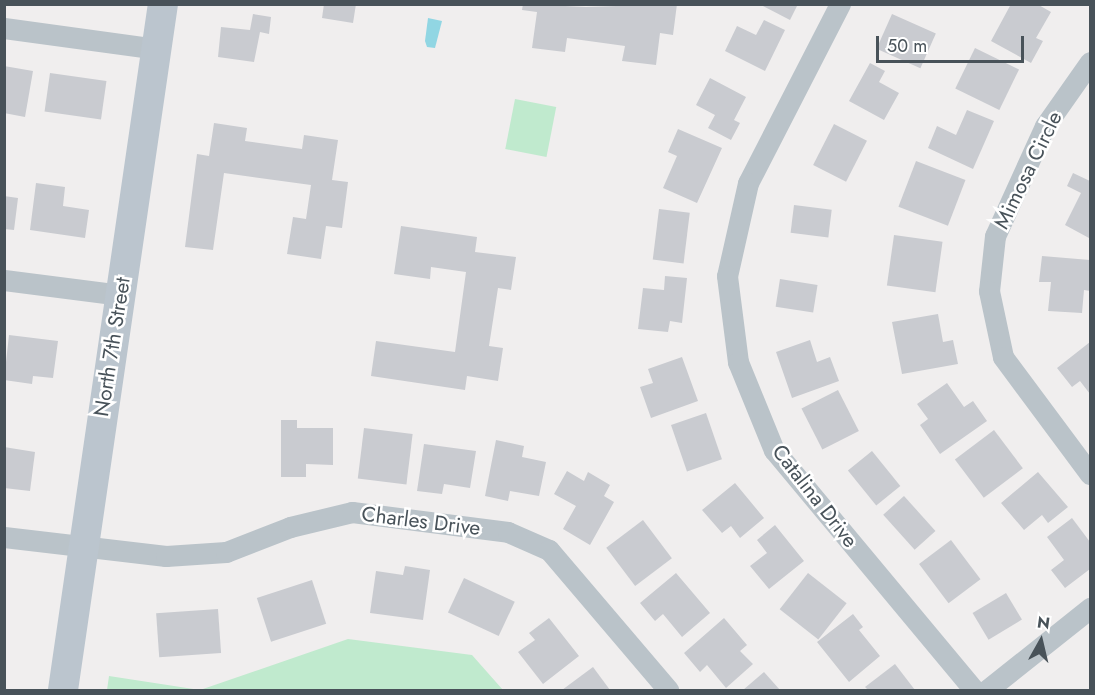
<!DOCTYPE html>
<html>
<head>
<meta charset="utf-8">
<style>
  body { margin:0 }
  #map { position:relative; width:1095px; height:695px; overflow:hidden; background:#f0eeee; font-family:Jost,sans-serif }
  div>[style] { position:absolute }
  .green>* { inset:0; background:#c0eace; transform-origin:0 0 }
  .water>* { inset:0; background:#91d6e3 }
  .building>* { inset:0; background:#c9cbd0; transform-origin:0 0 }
  .minor>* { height:21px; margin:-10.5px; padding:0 10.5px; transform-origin:10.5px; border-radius:10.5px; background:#bac3c9 }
  .secondary>* { height:30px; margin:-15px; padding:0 15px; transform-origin:15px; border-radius:15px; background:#bbc5ce }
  span { translate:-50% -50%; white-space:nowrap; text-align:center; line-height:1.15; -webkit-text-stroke:5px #fff; paint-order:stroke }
  .street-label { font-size:21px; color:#485259 }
  .frame { position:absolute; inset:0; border:6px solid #485259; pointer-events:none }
  .north { position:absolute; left:1011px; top:611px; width:60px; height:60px; -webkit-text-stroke:4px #fff; paint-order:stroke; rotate:8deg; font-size:16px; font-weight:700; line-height:24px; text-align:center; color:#485259 }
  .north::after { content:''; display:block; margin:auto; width:21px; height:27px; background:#485259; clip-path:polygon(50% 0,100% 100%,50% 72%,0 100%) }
  .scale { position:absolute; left:876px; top:36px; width:148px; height:27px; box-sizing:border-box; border:3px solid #485259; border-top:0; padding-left:8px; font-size:18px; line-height:21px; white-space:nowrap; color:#485259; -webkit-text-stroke:4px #fff; paint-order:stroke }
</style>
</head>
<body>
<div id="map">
  <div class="green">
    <i style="left:515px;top:99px;width:42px;height:51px;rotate:11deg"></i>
    <i style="clip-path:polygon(348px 639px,472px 655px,503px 690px,107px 690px,109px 676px,200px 690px)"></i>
  </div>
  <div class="water">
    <i style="clip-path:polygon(428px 18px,442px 21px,435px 48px,427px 47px,425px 41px)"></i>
  </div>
  <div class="building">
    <i style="clip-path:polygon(324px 4px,356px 4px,353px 23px,322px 18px)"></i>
    <i style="clip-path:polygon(523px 4px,586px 7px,677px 4px,673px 35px,660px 33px,656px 65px,622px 61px,625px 46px,567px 38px,565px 52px,532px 48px,537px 12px,522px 10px)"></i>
    <i style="clip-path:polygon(759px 4px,798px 4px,790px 20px)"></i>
    <i style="clip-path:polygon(1011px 4px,1037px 4px,1051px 12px,1036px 38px,1043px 41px,1031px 63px,991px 41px)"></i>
    <i style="clip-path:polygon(253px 14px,271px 17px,269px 34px,260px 32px,254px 62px,218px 57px,221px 27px,250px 30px)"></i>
    <i style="left:892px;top:14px;width:48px;height:38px;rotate:24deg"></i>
    <i style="clip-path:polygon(764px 20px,785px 30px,765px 71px,725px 51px,737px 26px,756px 35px)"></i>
    <i style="left:975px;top:48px;width:49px;height:45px;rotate:26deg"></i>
    <i style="clip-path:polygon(870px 63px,885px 71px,879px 82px,899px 93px,884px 120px,849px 101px)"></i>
    <i style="clip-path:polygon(4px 66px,33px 71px,25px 117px,4px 113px)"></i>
    <i style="left:50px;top:73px;width:57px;height:39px;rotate:8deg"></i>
    <i style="clip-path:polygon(710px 78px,746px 97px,734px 120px,740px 123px,731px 140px,708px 128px,715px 115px,696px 105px)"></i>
    <i style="clip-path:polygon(967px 110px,994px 121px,973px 169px,928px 148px,937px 126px,956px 135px)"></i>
    <i style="clip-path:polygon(214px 123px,247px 128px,245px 141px,302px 149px,304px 135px,338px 140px,332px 180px,348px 182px,342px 228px,326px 226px,321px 259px,287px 254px,293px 217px,306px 219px,311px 185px,224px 173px,213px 250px,185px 247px,197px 154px,209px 156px)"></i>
    <i style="left:834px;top:124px;width:37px;height:46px;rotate:27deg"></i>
    <i style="clip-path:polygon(678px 129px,722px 148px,697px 203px,663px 188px,677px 156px,668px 152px)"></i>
    <i style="left:916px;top:161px;width:53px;height:49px;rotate:21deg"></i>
    <i style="clip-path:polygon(1073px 173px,1090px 181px,1089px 238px,1065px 225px,1081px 193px,1067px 186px)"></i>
    <i style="clip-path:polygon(36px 183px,65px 187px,63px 206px,89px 210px,85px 238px,30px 230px)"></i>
    <i style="clip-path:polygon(4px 196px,18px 198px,14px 230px,4px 229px)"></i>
    <i style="left:794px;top:205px;width:38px;height:28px;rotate:7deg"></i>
    <i style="left:659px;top:209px;width:31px;height:51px;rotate:7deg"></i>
    <i style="clip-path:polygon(401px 226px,477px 237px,475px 252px,516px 257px,511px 290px,498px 288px,489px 346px,503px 348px,498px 381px,467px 376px,465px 390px,371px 376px,376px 341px,455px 352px,466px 272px,431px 267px,430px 279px,394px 274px)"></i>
    <i style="left:894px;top:235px;width:49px;height:51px;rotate:8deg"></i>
    <i style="clip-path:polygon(1042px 256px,1090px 260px,1090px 291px,1084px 290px,1082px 313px,1048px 311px,1051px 282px,1039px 282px)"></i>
    <i style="clip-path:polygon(665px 276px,687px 278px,682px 323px,670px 321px,668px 332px,638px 329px,643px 288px,664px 290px)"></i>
    <i style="left:780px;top:279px;width:38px;height:28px;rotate:9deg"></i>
    <i style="clip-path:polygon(938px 314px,943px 342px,953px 340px,958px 364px,902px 374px,892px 322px)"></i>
    <i style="clip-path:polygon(9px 335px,58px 341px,53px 378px,33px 376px,32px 384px,4px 380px)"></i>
    <i style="clip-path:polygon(810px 340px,817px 362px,830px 357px,839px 381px,792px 398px,776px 352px)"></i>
    <i style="clip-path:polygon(1090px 342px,1090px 394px,1080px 381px,1072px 387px,1057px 368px)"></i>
    <i style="clip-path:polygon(682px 357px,698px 401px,651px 418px,640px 387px,653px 383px,648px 369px)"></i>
    <i style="clip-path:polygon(947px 383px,964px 407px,973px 401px,987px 421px,940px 454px,920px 425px,928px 419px,917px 404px)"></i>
    <i style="left:838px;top:390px;width:46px;height:41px;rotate:63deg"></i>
    <i style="left:706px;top:413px;width:49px;height:37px;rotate:71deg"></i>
    <i style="clip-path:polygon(281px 420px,297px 420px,297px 428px,333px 428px,333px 465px,306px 464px,306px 477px,281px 477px)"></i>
    <i style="left:364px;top:428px;width:49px;height:51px;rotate:7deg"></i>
    <i style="left:994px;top:430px;width:48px;height:49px;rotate:53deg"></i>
    <i style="clip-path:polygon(496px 440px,524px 446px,522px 457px,546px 462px,539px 496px,510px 491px,508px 501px,485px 496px)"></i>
    <i style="clip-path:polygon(424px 444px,476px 451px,470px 488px,444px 484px,442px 494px,417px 491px)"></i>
    <i style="clip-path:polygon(4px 447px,35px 452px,30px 491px,4px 488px)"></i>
    <i style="left:872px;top:451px;width:45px;height:31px;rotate:51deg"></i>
    <i style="clip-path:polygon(567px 471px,584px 481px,588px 472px,610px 485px,604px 496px,614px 502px,590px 545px,563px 529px,576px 506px,554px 494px)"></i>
    <i style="clip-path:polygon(1038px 472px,1068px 507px,1048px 523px,1042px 515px,1024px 530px,1001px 503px)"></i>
    <i style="clip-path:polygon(735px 483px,764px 518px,740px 538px,731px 526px,722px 533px,702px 510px)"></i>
    <i style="left:904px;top:496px;width:47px;height:28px;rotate:48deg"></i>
    <i style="clip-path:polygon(1072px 518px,1090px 542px,1090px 569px,1065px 588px,1051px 570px,1064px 560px,1047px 537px)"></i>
    <i style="left:643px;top:520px;width:48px;height:46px;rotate:53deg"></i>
    <i style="clip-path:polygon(775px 525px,804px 561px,769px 589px,750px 566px,767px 553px,757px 540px)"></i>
    <i style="left:951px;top:540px;width:49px;height:40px;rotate:53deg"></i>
    <i style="clip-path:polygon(405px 566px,430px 570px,423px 620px,370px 613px,376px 571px,403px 575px)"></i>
    <i style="clip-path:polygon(676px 573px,710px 613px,682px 637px,663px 614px,655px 621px,640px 603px)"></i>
    <i style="left:808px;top:573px;width:49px;height:46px;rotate:38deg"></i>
    <i style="left:464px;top:578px;width:56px;height:38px;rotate:25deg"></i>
    <i style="left:312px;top:580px;width:46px;height:58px;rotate:72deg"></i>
    <i style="left:1006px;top:593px;width:31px;height:39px;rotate:59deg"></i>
    <i style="left:218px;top:609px;width:44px;height:62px;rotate:86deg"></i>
    <i style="clip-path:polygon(853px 614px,863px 627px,859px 630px,880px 656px,849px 682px,817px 642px)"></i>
    <i style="clip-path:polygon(549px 618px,579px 656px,543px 684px,518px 652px,535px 640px,529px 633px)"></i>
    <i style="clip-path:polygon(724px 618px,747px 645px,740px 651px,753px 664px,726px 688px,707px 665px,700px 672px,684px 653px)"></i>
    <i style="clip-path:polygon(895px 664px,915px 690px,868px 690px,865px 687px)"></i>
    <i style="clip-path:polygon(593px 667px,610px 690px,562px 690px)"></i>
    <i style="clip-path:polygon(764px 672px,780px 690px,743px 690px)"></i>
  </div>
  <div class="minor">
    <i style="left:840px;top:4px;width:201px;rotate:117.2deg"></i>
    <i style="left:748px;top:183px;width:95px;rotate:102.7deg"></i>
    <i style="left:727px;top:276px;width:87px;rotate:82.7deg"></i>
    <i style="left:738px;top:362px;width:95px;rotate:67.8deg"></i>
    <i style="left:774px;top:450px;width:312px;rotate:50.2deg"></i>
    <i style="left:4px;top:28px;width:154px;rotate:7.8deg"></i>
    <i style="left:1090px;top:62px;width:78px;rotate:125.1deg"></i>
    <i style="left:1045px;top:126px;width:121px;rotate:114.4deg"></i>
    <i style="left:995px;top:236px;width:55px;rotate:96.2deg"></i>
    <i style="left:989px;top:291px;width:67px;rotate:78deg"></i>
    <i style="left:1003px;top:357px;width:146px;rotate:53.4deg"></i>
    <i style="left:4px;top:280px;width:118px;rotate:7.3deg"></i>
    <i style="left:4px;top:537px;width:163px;rotate:6.7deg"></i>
    <i style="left:166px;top:556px;width:60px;rotate:-3.8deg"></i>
    <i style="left:226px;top:552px;width:69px;rotate:-21.3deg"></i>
    <i style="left:290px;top:527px;width:64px;rotate:-13.6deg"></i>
    <i style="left:352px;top:512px;width:157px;rotate:7.3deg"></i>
    <i style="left:508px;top:532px;width:45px;rotate:23.7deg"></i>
    <i style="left:549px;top:550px;width:184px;rotate:49.6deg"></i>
    <i style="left:987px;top:690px;width:132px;rotate:-38.5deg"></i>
  </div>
  <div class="secondary">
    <i style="left:63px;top:690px;width:693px;rotate:-81.71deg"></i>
  </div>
  <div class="street-label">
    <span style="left:1028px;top:170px;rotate:-64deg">Mimosa Circle</span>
    <span style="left:112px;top:347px;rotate:-81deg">North 7th Street</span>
    <span style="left:815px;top:496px;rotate:52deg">Catalina Drive</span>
    <span style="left:421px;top:521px;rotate:7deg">Charles Drive</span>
  </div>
  <div class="frame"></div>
  <div class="north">N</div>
  <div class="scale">50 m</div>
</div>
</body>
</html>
